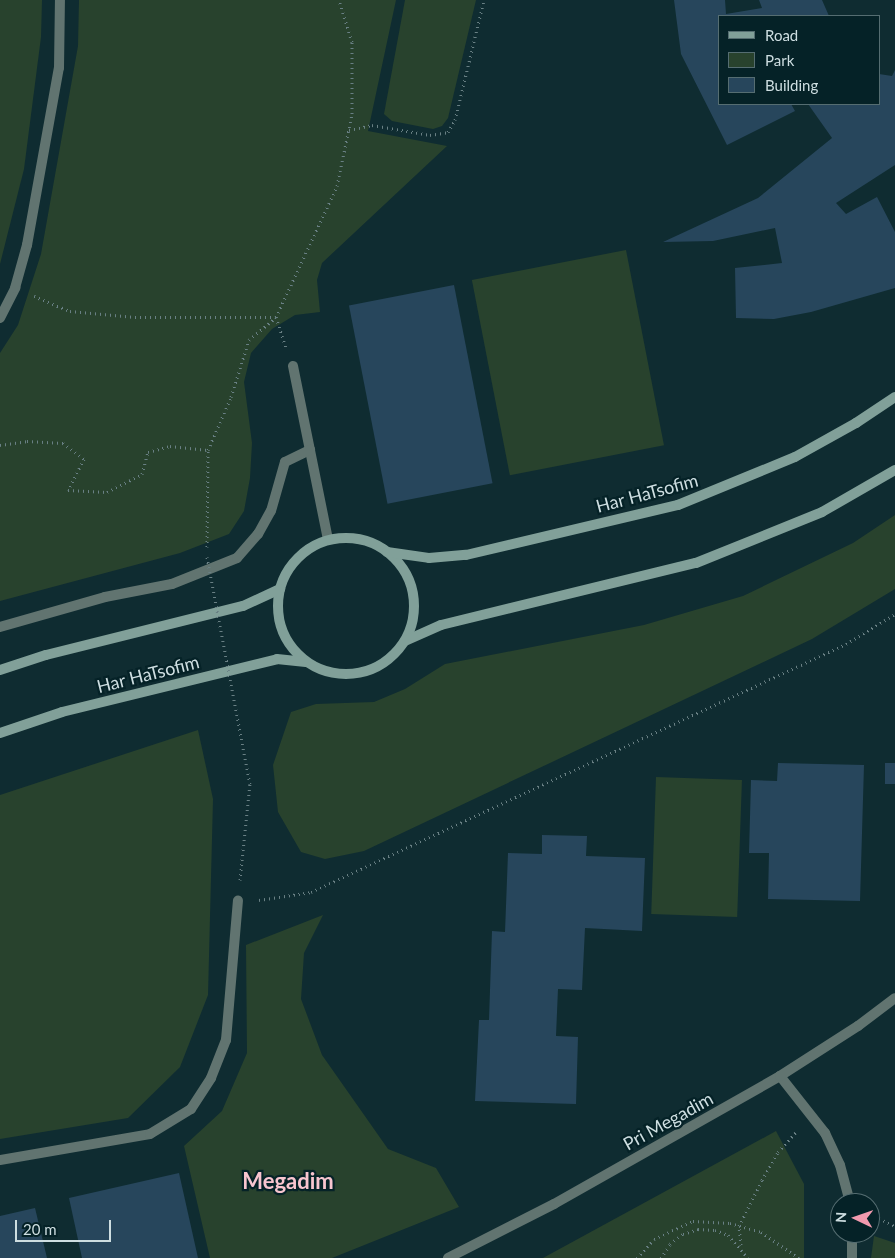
<!DOCTYPE html>
<html>
<head>
<meta charset="utf-8">
<style>
  body { margin:0 }
  #map { position:relative; width:895px; height:1258px; overflow:hidden; background:#0f2c31; font-family:Lato,sans-serif }
  div>[style] { position:absolute }
  .green>* { inset:0; background:#28422d; transform-origin:0 0 }
  .building>* { inset:0; background:#27465c; transform-origin:0 0 }
  .path>* { height:3px; margin-top:-1.5px; transform-origin:0; background:repeating-linear-gradient(90deg,#698084 0 1px,transparent 0 5px) }
  .service>* { height:10px; margin:-5px; padding:0 5px; transform-origin:5px; border-radius:5px; background:#617470 }
  .minor>* { height:10px; margin:-5px; padding:0 5px; transform-origin:5px; border-radius:5px; background:#617470 }
  .secondary>* { height:10px; margin:-5px; padding:0 5px; transform-origin:5px; border-radius:5px; background:#81a099 }
  .secondary>.ring { margin:-5px; padding:0; box-sizing:content-box; background:none; border:10px solid #81a099; border-radius:50% }
  .path-bridge>* { height:3px; margin-top:-1.5px; transform-origin:0; background:repeating-linear-gradient(90deg,#698084 0 1px,transparent 0 5px) }
  span { translate:-50% -50%; white-space:nowrap; text-align:center; line-height:1.15; -webkit-text-stroke:4.5px #052227; paint-order:stroke }
  .street-label { font-size:18px; color:#cedee1 }
  .district-label { font-size:22px; color:#f8c5cf; font-weight:700 }
  .legend { position:absolute; left:718px; top:15px; width:162px; height:90px; box-sizing:border-box; background:#052227; border:1px solid #556d71; margin:0; padding:6px 9px; list-style:none; font-size:15px; color:#cedee1 }
  .legend li { display:flex; align-items:center; gap:10px; height:25px }
  .legend b { width:25px; border:1px solid #556d71 }
  .north { position:absolute; left:830px; top:1193px; width:50px; height:50px; box-sizing:border-box; background:#052227; border:1px solid #556d71; border-radius:50%; rotate:273deg; font-size:14px; font-weight:700; line-height:20px; text-align:center; color:#cedee1 }
  .north::after { content:''; display:block; margin:auto; width:18px; height:22px; background:#f29aae; clip-path:polygon(50% 0,100% 100%,50% 72%,0 100%) }
  .scale { position:absolute; left:15px; top:1220px; width:96px; height:22px; box-sizing:border-box; border:2px solid #cedee1; border-top:0; padding-left:6px; font-size:15px; line-height:18px; white-space:nowrap; color:#cedee1; -webkit-text-stroke:4px #052227; paint-order:stroke }
</style>
</head>
<body>
<div id="map">
  <div class="green">
    <i style="clip-path:polygon(0 0,42px 0,41px 37px,24px 169px,0 264px)"></i>
    <i style="clip-path:polygon(79px 0,396px 0,368px 131px,447px 146px,322px 263px,317px 280px,320px 312px,295px 315px,272px 329px,251px 353px,244px 382px,252px 443px,250px 478px,244px 511px,229px 534px,180px 553px,0 601px,0 353px,18px 325px,41px 254px,78px 46px)"></i>
    <i style="clip-path:polygon(405px 0,476px 0,448px 118px,442px 126px,433px 129px,392px 121px,384px 114px)"></i>
    <i style="left:626px;top:250px;width:199px;height:157px;rotate:79deg"></i>
    <i style="clip-path:polygon(895px 515px,895px 589px,812px 639px,364px 851px,325px 859px,301px 852px,278px 812px,273px 765px,291px 712px,316px 704px,374px 702px,405px 689px,445px 664px,644px 625px,743px 596px,853px 543px)"></i>
    <i style="clip-path:polygon(198px 730px,213px 799px,208px 995px,180px 1067px,128px 1118px,0 1139px,0 795px)"></i>
    <i style="left:656px;top:777px;width:86px;height:137px;rotate:2deg"></i>
    <i style="clip-path:polygon(323px 915px,304px 953px,301px 999px,322px 1055px,388px 1149px,436px 1168px,459px 1207px,332px 1258px,210px 1258px,184px 1146px,222px 1111px,247px 1053px,246px 945px)"></i>
    <i style="clip-path:polygon(776px 1131px,804px 1184px,804px 1258px,543px 1258px)"></i>
    <i style="clip-path:polygon(874px 1236px,895px 1243px,895px 1258px,871px 1258px)"></i>
  </div>
  <div class="building">
    <i style="clip-path:polygon(674px 0,725px 0,726px 14px,762px 8px,759px 0,822px 0,829px 16px,719px 16px,719px 104px,791px 104px,795px 111px,727px 145px,681px 54px)"></i>
    <i style="clip-path:polygon(895px 70px,895px 165px,836px 203px,846px 214px,877px 197px,895px 232px,895px 288px,811px 312px,774px 319px,736px 318px,735px 268px,782px 263px,775px 228px,713px 241px,663px 242px,758px 198px,832px 138px,808px 104px,879px 104px,879px 74px,892px 76px)"></i>
    <i style="left:454px;top:285px;width:202px;height:107px;rotate:79deg"></i>
    <i style="clip-path:polygon(778px 763px,864px 765px,860px 901px,768px 899px,769px 853px,749px 853px,751px 780px,777px 781px)"></i>
    <i style="left:885px;top:763px;width:10px;height:21px"></i>
    <i style="clip-path:polygon(542px 835px,587px 836px,586px 856px,645px 858px,642px 931px,585px 928px,582px 990px,558px 989px,556px 1036px,578px 1037px,576px 1104px,475px 1101px,479px 1020px,489px 1020px,492px 931px,505px 932px,508px 853px,542px 854px)"></i>
    <i style="clip-path:polygon(179px 1173px,198px 1258px,82px 1258px,69px 1198px)"></i>
    <i style="clip-path:polygon(35px 1208px,47px 1258px,0 1258px,0 1216px)"></i>
  </div>
  <div class="path">
    <i style="left:349px;top:130px;width:24px;rotate:-12deg"></i>
    <i style="left:372px;top:125px;width:59px;rotate:9.8deg"></i>
    <i style="left:430px;top:135px;width:18px;rotate:-9deg"></i>
    <i style="left:448px;top:132px;width:14px;rotate:-60deg"></i>
    <i style="left:455px;top:120px;width:123px;rotate:-76.4deg"></i>
    <i style="left:34px;top:296px;width:39px;rotate:23deg"></i>
    <i style="left:70px;top:311px;width:65px;rotate:5.3deg"></i>
    <i style="left:135px;top:317px;width:141px"></i>
    <i style="left:276px;top:317px;width:32px;rotate:72deg"></i>
    <i style="left:0;top:445px;width:27px;rotate:-8deg"></i>
    <i style="left:27px;top:441px;width:36px;rotate:3deg"></i>
    <i style="left:63px;top:443px;width:26px;rotate:37deg"></i>
    <i style="left:84px;top:459px;width:35px;rotate:117deg"></i>
    <i style="left:68px;top:490px;width:39px;rotate:3deg"></i>
    <i style="left:107px;top:492px;width:39px;rotate:-27deg"></i>
    <i style="left:142px;top:474px;width:23px;rotate:-75deg"></i>
    <i style="left:148px;top:452px;width:23px;rotate:-15deg"></i>
    <i style="left:170px;top:446px;width:38px;rotate:6deg"></i>
    <i style="left:207px;top:547px;width:97px;rotate:-89.4deg"></i>
    <i style="left:208px;top:450px;width:58px;rotate:-66.5deg"></i>
    <i style="left:231px;top:397px;width:60px;rotate:-72.5deg"></i>
    <i style="left:249px;top:340px;width:35px;rotate:-40deg"></i>
    <i style="left:276px;top:317px;width:145px;rotate:-65deg"></i>
    <i style="left:337px;top:186px;width:74px;rotate:-78.2deg"></i>
    <i style="left:352px;top:114px;width:72px;rotate:-90deg"></i>
    <i style="left:352px;top:42px;width:44px;rotate:-107.2deg"></i>
    <i style="left:240px;top:880px;width:97px;rotate:-84.1deg"></i>
    <i style="left:259px;top:900px;width:53px;rotate:-8.7deg"></i>
    <i style="left:311px;top:892px;width:590px;rotate:-24.87deg"></i>
    <i style="left:846px;top:644px;width:57px;rotate:-31.5deg"></i>
    <i style="left:870px;top:1214px;width:28px;rotate:26deg"></i>
    <i style="left:741px;top:1245px;width:19px;rotate:-96deg"></i>
    <i style="left:739px;top:1226px;width:51px;rotate:-63.4deg"></i>
    <i style="left:762px;top:1180px;width:32px;rotate:-60deg"></i>
    <i style="left:778px;top:1152px;width:28px;rotate:-48deg"></i>
    <i style="left:637px;top:1258px;width:25px;rotate:-48deg"></i>
    <i style="left:654px;top:1239px;width:43px;rotate:-24.8deg"></i>
    <i style="left:693px;top:1221px;width:37px;rotate:3deg"></i>
    <i style="left:730px;top:1223px;width:32px;rotate:16deg"></i>
    <i style="left:761px;top:1232px;width:46px;rotate:34.4deg"></i>
    <i style="left:661px;top:1258px;width:17px;rotate:-57deg"></i>
    <i style="left:670px;top:1244px;width:16px;rotate:-38deg"></i>
    <i style="left:683px;top:1234px;width:16px;rotate:-18deg"></i>
    <i style="left:698px;top:1229px;width:17px;rotate:3deg"></i>
    <i style="left:715px;top:1230px;width:14px;rotate:21deg"></i>
    <i style="left:728px;top:1235px;width:30px;rotate:49deg"></i>
  </div>
  <div class="service">
    <i style="left:0;top:318px;width:34px;rotate:-63deg"></i>
    <i style="left:15px;top:288px;width:45px;rotate:-74.4deg"></i>
    <i style="left:27px;top:245px;width:180px;rotate:-79.8deg"></i>
    <i style="left:59px;top:68px;width:68px;rotate:-89.2deg"></i>
    <i style="left:0;top:1160px;width:152px;rotate:-9.8deg"></i>
    <i style="left:150px;top:1134px;width:48px;rotate:-31.4deg"></i>
    <i style="left:191px;top:1109px;width:37px;rotate:-57deg"></i>
    <i style="left:211px;top:1078px;width:41px;rotate:-68.5deg"></i>
    <i style="left:226px;top:1040px;width:140px;rotate:-85.1deg"></i>
  </div>
  <div class="minor">
    <i style="left:293px;top:366px;width:177px;rotate:78.6deg"></i>
    <i style="left:0;top:627px;width:109px;rotate:-15.9deg"></i>
    <i style="left:105px;top:597px;width:68px;rotate:-11deg"></i>
    <i style="left:172px;top:584px;width:70px;rotate:-21.8deg"></i>
    <i style="left:237px;top:558px;width:32px;rotate:-49deg"></i>
    <i style="left:258px;top:534px;width:26px;rotate:-61deg"></i>
    <i style="left:271px;top:511px;width:51px;rotate:-74.1deg"></i>
    <i style="left:285px;top:462px;width:28px;rotate:-26deg"></i>
    <i style="left:780px;top:1076px;width:73px;rotate:51.7deg"></i>
    <i style="left:825px;top:1133px;width:35px;rotate:65deg"></i>
    <i style="left:840px;top:1165px;width:39px;rotate:75deg"></i>
    <i style="left:852px;top:1233px;width:25px;rotate:90deg"></i>
    <i style="left:448px;top:1258px;width:119px;rotate:-27deg"></i>
    <i style="left:554px;top:1204px;width:260px;rotate:-29.5deg"></i>
    <i style="left:780px;top:1076px;width:93px;rotate:-32.7deg"></i>
    <i style="left:858px;top:1026px;width:46px;rotate:-37.1deg"></i>
  </div>
  <div class="secondary">
    <i class="ring" style="left:278px;top:538px;width:126px;height:126px"></i>
    <i style="left:387px;top:552px;width:42px;rotate:8.1deg"></i>
    <i style="left:429px;top:558px;width:37px;rotate:-5deg"></i>
    <i style="left:466px;top:555px;width:218px;rotate:-13.3deg"></i>
    <i style="left:678px;top:505px;width:126px;rotate:-22.3deg"></i>
    <i style="left:795px;top:457px;width:70px;rotate:-29.1deg"></i>
    <i style="left:856px;top:423px;width:47px;rotate:-33.7deg"></i>
    <i style="left:405px;top:641px;width:39px;rotate:-24deg"></i>
    <i style="left:441px;top:625px;width:262px;rotate:-13.7deg"></i>
    <i style="left:696px;top:563px;width:136px;rotate:-22deg"></i>
    <i style="left:822px;top:512px;width:84px;rotate:-29.9deg"></i>
    <i style="left:0;top:670px;width:48px;rotate:-18.1deg"></i>
    <i style="left:46px;top:655px;width:203px;rotate:-14deg"></i>
    <i style="left:243px;top:606px;width:41px;rotate:-24.7deg"></i>
    <i style="left:0;top:733px;width:65px;rotate:-18.7deg"></i>
    <i style="left:62px;top:712px;width:221px;rotate:-13.8deg"></i>
    <i style="left:277px;top:659px;width:29px;rotate:6deg"></i>
  </div>
  <div class="path-bridge">
    <i style="left:207px;top:557px;width:231px;rotate:79.3deg"></i>
  </div>
  <div class="street-label">
    <span style="left:647px;top:493px;rotate:-15deg">Har HaTsofim</span>
    <span style="left:148px;top:674px;rotate:-14deg">Har HaTsofim</span>
    <span style="left:668px;top:1121px;rotate:-29deg">Pri Megadim</span>
  </div>
  <div class="district-label">
    <span style="left:288px;top:1181px">Megadim</span>
  </div>
  <ul class="legend">
  <li><b style="height:6px;background:#81a099"></b>Road</li>
  <li><b style="height:14px;background:#28422d"></b>Park</li>
  <li><b style="height:14px;background:#27465c"></b>Building</li>
  </ul>
  <div class="north">N</div>
  <div class="scale">20 m</div>
</div>
</body>
</html>
